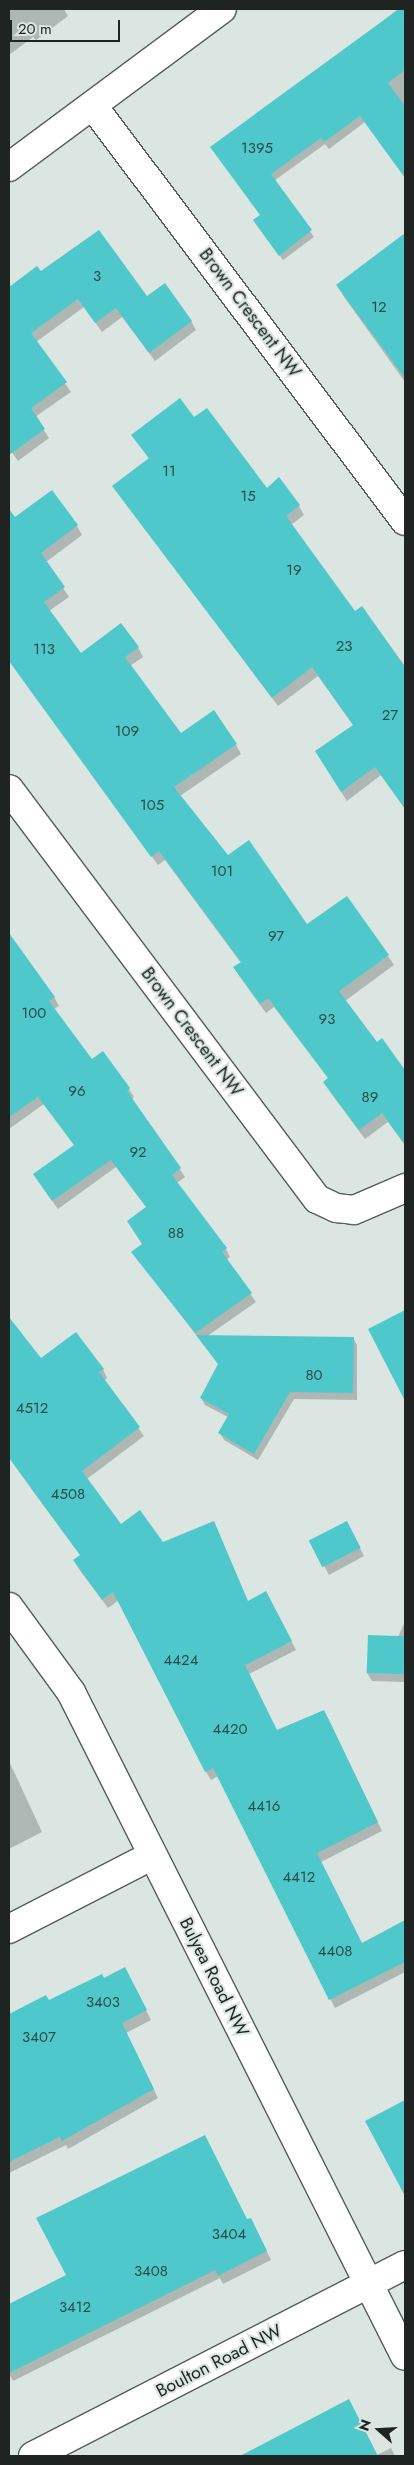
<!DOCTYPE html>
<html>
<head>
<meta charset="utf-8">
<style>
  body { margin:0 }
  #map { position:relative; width:414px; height:2465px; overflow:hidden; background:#dbe5e1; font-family:Jost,sans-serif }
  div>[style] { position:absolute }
  .shadow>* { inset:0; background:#0003 }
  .building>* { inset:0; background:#4fc8cc; transform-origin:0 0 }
  .roads { filter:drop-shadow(1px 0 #545d5a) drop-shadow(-1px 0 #545d5a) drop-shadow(0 1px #545d5a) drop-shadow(0 -1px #545d5a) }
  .street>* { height:28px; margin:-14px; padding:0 14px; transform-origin:14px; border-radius:14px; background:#fff }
  .secondary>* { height:28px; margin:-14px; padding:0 14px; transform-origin:14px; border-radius:14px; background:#fff }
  span { translate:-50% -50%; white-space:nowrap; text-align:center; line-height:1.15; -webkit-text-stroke:4px #dbe5e1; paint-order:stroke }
  .number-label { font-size:15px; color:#2b4c4c }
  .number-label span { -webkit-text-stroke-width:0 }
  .street-label { font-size:18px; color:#1f2322 }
  .frame { position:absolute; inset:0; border:10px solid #1f2322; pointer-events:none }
  .north { position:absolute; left:354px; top:2405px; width:50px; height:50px; -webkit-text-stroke:4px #dbe5e1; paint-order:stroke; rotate:289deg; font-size:14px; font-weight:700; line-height:20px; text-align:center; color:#1f2322 }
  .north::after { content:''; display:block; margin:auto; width:18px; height:22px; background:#1f2322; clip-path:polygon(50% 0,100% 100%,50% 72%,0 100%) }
  .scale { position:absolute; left:10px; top:20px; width:110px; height:22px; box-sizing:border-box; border:2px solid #1f2322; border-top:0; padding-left:6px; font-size:15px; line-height:18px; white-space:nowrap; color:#1f2322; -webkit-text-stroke:4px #dbe5e1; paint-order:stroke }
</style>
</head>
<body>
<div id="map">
  <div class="shadow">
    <i style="clip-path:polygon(9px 9px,64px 9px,68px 16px,36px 40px,33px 37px,9px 55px)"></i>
    <i style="clip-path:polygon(398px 9px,405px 9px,405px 169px,401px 172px,365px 122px,329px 149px,325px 144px,274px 181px,314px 237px,283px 260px,254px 220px,261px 216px,216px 154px)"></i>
    <i style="clip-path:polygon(397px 241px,405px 252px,405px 382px,342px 294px)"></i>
    <i style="clip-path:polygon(37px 268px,41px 273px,147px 298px,191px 321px,196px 330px,155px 361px,122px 317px,102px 332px,84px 307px,36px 342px,71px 392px,35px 417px,49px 438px,18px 461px,9px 448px,9px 288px)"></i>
    <i style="clip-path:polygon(194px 419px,267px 490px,299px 506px,304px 515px,291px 525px,354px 612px,362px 607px,405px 666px,405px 808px,381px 775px,347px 801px,316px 752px,354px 726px,318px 676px,278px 706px,114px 486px,149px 459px,139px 444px)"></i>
    <i style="clip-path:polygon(77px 526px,82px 535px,46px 562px,69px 597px,49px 611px,81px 655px,138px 647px,143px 657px,130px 666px,180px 734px,236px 745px,241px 754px,180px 796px,228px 857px,307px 926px,388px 956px,394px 965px,345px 1001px,377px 1043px,381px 1040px,405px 1072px,405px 1138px,402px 1141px,388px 1122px,365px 1139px,330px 1092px,324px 1082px,329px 1079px,274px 1007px,266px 1013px,240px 977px,234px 968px,241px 963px,165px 860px,158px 865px,9px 661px,9px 538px,22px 528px)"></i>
    <i style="clip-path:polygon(9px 936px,54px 997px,59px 1006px,54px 1009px,92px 1061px,103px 1053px,129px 1089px,134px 1097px,132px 1099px,185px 1177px,177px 1183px,226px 1249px,230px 1257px,226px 1260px,256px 1302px,206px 1337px,353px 1338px,357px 1345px,357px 1400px,294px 1399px,258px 1460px,224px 1440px,220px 1433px,228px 1417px,205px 1405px,201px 1398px,219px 1365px,133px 1252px,143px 1244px,147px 1208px,116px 1167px,58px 1209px,34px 1175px,75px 1146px,44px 1104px,9px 1129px,9px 1040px,13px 1037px,9px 1032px)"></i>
    <i style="clip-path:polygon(405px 1312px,405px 1391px,403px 1392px,370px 1329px)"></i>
    <i style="clip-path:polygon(9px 1319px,40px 1359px,103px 1369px,107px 1378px,104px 1381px,144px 1436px,87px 1479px,121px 1526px,163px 1543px,248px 1602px,270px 1601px,296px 1650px,249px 1674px,277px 1732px,324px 1711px,329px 1720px,382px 1831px,321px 1862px,362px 1945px,405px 1922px,405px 1972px,335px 2008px,218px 1776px,211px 1780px,206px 1772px,119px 1600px,108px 1608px,79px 1569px,74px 1560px,81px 1556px,32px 1490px,27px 1481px,33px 1477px,9px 1444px)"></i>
    <i style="clip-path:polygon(351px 1530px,364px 1556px,329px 1575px,311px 1541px)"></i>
    <i style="clip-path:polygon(405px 1621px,405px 1682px,372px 1681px,367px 1673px,369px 1636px,398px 1637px)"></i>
    <i style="clip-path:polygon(9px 1761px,42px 1832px,9px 1849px)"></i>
    <i style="clip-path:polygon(130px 1978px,151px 2020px,126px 2033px,158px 2098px,68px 2149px,66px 2145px,9px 2173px,9px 2015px,45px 1996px,49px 2002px,103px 1979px)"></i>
    <i style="clip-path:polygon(405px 2101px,405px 2170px,396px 2175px,367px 2122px)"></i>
    <i style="clip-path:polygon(247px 2221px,255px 2227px,271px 2260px,223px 2284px,220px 2278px,13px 2381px,9px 2374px,9px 2306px,67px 2276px)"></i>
    <i style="clip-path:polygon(349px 2401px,377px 2455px,391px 2448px,395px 2456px,241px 2456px)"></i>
  </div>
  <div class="building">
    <i style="clip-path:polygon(399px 9px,405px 9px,405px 70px,388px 83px,405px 106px,405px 178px,360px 116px,324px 142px,321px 138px,271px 174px,312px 230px,279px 256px,253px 220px,260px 215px,210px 147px)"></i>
    <i style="clip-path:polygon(99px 230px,147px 296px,165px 283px,192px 321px,149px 353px,116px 308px,95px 323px,78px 299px,31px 333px,67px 382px,31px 408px,45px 429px,9px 455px,9px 287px,37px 266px,41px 271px)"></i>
    <i style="clip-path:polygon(405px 233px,405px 378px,336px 285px)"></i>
    <i style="clip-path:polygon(180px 398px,194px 417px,207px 408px,267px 488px,279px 477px,300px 505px,286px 516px,355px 611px,362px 606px,405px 667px,405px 809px,375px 767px,341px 792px,315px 751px,353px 725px,312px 667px,272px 698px,112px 486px,149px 458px,131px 435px)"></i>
    <i style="clip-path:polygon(52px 490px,78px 525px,41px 553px,65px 587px,44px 602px,81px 653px,121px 623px,139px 647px,125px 657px,181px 733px,214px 710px,237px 744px,174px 787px,228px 855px,249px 840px,307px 924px,347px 896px,389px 955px,339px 991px,377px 1042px,382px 1038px,405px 1070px,405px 1145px,382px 1113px,359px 1130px,323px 1082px,328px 1078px,268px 998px,260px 1004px,233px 967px,241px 962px,159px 851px,151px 857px,9px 661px,9px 509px,15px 517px)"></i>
    <i style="clip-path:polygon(9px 933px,55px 997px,49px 1001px,92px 1059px,103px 1051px,130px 1088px,127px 1091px,181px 1168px,172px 1175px,227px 1248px,222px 1252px,252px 1293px,195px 1333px,131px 1252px,142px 1244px,127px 1221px,146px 1207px,111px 1160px,52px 1201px,33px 1174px,74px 1145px,38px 1097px,9px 1117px)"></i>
    <i style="clip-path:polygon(405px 1310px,405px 1401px,368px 1329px)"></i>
    <i style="clip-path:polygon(9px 1317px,41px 1358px,76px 1332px,104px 1369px,99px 1372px,140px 1427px,82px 1471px,121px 1524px,140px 1510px,163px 1542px,214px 1521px,248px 1601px,266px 1591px,292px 1641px,245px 1665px,277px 1730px,324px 1710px,378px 1822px,317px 1853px,362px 1943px,405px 1920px,405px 1962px,329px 2000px,213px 1768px,205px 1772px,113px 1592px,102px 1600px,73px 1560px,80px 1555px,9px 1458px)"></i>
    <i style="clip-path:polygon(196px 1335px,354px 1337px,353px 1393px,290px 1392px,254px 1454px,218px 1433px,229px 1414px,200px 1398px,218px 1364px)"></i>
    <i style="left:347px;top:1521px;width:30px;height:43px;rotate:63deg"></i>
    <i style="left:368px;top:1635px;width:37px;height:38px;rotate:2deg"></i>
    <i style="clip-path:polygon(125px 1967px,147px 2010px,122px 2023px,154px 2089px,62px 2141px,60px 2137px,9px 2162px,9px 2014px,46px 1995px,49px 2000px,102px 1974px,104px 1978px)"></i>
    <i style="clip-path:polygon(405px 2100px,405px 2196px,365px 2121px)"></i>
    <i style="clip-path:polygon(205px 2135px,247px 2219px,251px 2218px,267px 2251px,218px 2276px,215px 2270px,9px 2373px,9px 2304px,66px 2275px,36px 2218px)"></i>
    <i style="clip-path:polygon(349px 2399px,378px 2456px,240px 2456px)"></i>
  </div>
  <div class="roads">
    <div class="street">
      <i style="left:93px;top:106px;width:519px;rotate:53.06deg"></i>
      <i style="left:9px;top:789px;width:513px;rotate:53.09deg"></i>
      <i style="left:317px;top:1199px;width:21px;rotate:25deg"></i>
      <i style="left:336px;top:1208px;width:18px;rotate:6deg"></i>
      <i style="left:354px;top:1210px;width:56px;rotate:-23.3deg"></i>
      <i style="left:9px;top:1607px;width:105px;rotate:53.9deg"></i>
      <i style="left:71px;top:1692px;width:743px;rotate:63.3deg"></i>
      <i style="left:9px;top:1929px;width:160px;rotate:-27.2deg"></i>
      <i style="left:33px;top:2456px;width:418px;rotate:-27.2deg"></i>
    </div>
    <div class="secondary">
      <i style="left:9px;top:167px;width:265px;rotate:-36.6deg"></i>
    </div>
  </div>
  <div class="number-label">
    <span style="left:257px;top:149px">1395</span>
    <span style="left:97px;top:277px">3</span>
    <span style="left:379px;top:308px">12</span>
    <span style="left:169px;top:472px">11</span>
    <span style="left:248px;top:497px">15</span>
    <span style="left:294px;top:571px">19</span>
    <span style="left:344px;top:647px">23</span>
    <span style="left:44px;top:650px">113</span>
    <span style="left:390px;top:716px">27</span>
    <span style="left:127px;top:732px">109</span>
    <span style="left:152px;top:806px">105</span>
    <span style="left:222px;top:872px">101</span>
    <span style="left:276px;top:937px">97</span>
    <span style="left:34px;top:1014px">100</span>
    <span style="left:327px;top:1020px">93</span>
    <span style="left:77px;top:1092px">96</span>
    <span style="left:370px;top:1098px">89</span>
    <span style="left:138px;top:1153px">92</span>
    <span style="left:176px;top:1234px">88</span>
    <span style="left:314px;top:1376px">80</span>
    <span style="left:32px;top:1409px">4512</span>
    <span style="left:68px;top:1495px">4508</span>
    <span style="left:181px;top:1661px">4424</span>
    <span style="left:230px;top:1730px">4420</span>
    <span style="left:264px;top:1807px">4416</span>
    <span style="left:299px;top:1878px">4412</span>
    <span style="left:335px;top:1952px">4408</span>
    <span style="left:103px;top:2003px">3403</span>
    <span style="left:39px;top:2038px">3407</span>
    <span style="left:229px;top:2235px">3404</span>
    <span style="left:151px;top:2272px">3408</span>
    <span style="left:75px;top:2308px">3412</span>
  </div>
  <div class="street-label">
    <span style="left:250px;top:313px;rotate:53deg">Brown Crescent NW</span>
    <span style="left:192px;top:1032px;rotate:53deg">Brown Crescent NW</span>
    <span style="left:214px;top:1977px;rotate:63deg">Bulyea Road NW</span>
    <span style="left:219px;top:2361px;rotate:-27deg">Boulton Road NW</span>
  </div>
  <div class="frame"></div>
  <div class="north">N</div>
  <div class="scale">20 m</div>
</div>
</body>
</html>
